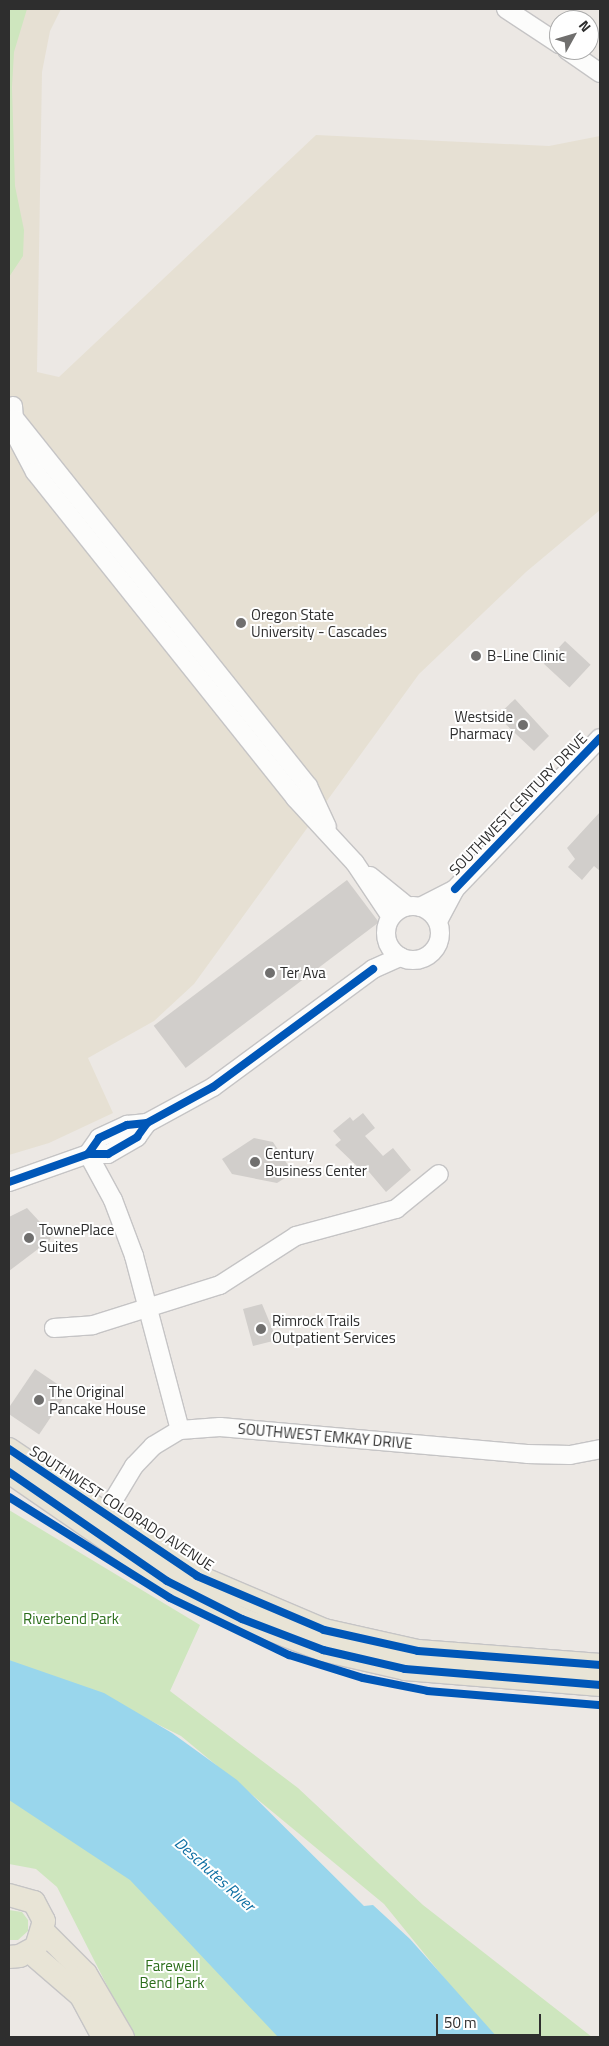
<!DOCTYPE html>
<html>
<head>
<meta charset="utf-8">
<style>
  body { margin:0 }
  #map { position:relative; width:609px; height:2046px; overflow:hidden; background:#ece8e4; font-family:"Titillium Web",sans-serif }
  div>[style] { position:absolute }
  .education>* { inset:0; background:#e6e0d3 }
  .green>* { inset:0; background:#cee6be }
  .water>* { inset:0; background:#99d6ec }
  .building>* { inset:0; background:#d1cecb; transform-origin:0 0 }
  .roads { filter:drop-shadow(1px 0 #c5c4c5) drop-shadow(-1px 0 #c5c4c5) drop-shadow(0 1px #c5c4c5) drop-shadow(0 -1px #c5c4c5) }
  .minor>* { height:18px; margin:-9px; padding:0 9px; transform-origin:9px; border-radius:9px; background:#fcfcfb }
  .minor>.ring { margin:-9px; padding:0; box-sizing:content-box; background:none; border:18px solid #fcfcfb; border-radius:50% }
  .major>* { height:22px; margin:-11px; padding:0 11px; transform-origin:11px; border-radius:11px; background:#e8e4d6 }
  .cycleway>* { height:8px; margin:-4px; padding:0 4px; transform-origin:4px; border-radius:4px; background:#0057b8 }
  .dots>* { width:14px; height:14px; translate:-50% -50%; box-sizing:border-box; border:2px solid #fff; border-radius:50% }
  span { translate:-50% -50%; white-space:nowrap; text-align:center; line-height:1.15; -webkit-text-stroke:4px #fff; paint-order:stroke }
  .poi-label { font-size:15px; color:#2e2e2e }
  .left { translate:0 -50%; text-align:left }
  .right { translate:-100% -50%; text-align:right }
  .street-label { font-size:15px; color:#2e2e2e }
  .park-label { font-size:15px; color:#2c6e1b }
  .water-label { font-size:16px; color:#0d6fa3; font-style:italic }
  .frame { position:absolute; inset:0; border:10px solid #2e2e2e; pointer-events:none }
  .north { position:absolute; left:549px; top:10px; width:50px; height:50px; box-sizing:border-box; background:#fff; border:1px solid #ababab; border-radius:50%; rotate:51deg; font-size:14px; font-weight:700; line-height:20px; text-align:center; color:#2e2e2e }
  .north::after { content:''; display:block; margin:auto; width:18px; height:22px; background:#706f6e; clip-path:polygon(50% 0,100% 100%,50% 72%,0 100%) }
  .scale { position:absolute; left:436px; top:2014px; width:105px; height:22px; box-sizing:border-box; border:2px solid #2e2e2e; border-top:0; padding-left:6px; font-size:15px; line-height:18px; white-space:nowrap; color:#2e2e2e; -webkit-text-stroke:4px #fff; paint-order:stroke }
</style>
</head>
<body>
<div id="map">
  <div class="education">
    <i style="clip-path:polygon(9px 9px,61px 9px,50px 31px,42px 72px,37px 372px,59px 377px,316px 135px,549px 146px,600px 136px,600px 510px,526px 572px,419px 674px,194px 984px,154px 1021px,88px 1058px,113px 1113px,49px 1143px,9px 1155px)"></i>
  </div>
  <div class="green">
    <i style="clip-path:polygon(9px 9px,27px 9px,14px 52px,12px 87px,15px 186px,24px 230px,23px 256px,9px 277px)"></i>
    <i style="clip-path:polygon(9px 1510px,200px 1625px,170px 1691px,298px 1788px,423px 1905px,592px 2037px,492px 2037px,384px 1904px,181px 1736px,131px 1711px,9px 1672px)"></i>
    <i style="clip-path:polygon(9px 1780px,66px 1819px,317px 2037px,133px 2037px,57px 1887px,36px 1869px,9px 1864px)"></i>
    <i style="clip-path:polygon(9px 1910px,22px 1912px,28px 1920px,28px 1931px,18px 1940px,9px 1940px)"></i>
  </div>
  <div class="water">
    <i style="clip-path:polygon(9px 1660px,104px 1693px,172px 1733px,237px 1780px,364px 1906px,373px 1905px,410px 1939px,497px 2037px,278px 2037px,130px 1880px,9px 1800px)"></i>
  </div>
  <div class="building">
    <i style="left:565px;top:641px;width:35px;height:31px;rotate:43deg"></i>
    <i style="clip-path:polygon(515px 699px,549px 736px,534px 751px,497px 716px)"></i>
    <i style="clip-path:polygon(600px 812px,600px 871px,594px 866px,582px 880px,568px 867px,575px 859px,567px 848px)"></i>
    <i style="left:347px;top:880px;width:53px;height:242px;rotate:53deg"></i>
    <i style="clip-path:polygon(363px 1113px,375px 1128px,365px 1136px,383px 1156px,393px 1148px,411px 1170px,386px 1192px,364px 1166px,360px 1169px,335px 1145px,341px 1140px,333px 1131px,350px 1117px,353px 1121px)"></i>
    <i style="clip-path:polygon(254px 1138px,273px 1142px,293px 1173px,277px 1183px,232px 1174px,222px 1159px)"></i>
    <i style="clip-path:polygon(27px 1208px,51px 1234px,50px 1240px,9px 1271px,9px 1217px)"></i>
    <i style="clip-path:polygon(262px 1304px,277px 1340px,253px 1346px,243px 1309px)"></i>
    <i style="left:35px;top:1369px;width:40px;height:52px;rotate:34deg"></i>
  </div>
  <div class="roads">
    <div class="minor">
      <i style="left:506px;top:9px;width:64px;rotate:33.4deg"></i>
      <i style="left:567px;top:50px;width:40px;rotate:34.9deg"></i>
      <i style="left:13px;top:406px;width:28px;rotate:86deg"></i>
      <i style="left:15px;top:434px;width:43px;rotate:62.2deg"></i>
      <i style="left:35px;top:472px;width:417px;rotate:51.4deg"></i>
      <i style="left:295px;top:798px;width:88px;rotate:47.3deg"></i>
      <i style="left:355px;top:863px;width:65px;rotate:56.3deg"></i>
      <i style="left:15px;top:419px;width:470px;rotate:51.4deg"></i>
      <i style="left:308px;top:786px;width:45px;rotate:65.1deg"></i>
      <i style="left:370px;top:876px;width:48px;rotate:39deg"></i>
      <i class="ring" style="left:386px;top:906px;width:36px;height:36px"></i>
      <i style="left:420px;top:907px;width:39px;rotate:-27deg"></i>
      <i style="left:438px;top:921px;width:36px;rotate:-62deg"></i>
      <i style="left:455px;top:889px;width:209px;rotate:-46.2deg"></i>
      <i style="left:88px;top:1154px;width:19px;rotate:-55deg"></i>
      <i style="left:99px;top:1138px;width:31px;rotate:-25deg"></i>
      <i style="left:127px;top:1125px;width:20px;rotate:-6deg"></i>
      <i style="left:147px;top:1123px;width:75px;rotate:-28.6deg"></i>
      <i style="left:213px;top:1087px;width:199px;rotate:-36.4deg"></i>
      <i style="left:373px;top:969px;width:30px;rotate:-24deg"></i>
      <i style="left:88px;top:1154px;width:52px;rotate:61.5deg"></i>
      <i style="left:113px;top:1200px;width:60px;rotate:69.4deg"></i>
      <i style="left:134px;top:1256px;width:180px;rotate:75.2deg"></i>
      <i style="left:9px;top:1182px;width:84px;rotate:-19.5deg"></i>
      <i style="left:88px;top:1154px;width:20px"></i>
      <i style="left:108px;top:1154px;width:34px;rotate:-30deg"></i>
      <i style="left:137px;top:1137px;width:17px;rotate:-54deg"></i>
      <i style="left:54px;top:1328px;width:39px;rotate:-4deg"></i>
      <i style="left:93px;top:1325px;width:133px;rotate:-17.5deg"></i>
      <i style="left:220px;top:1285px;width:90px;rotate:-32.8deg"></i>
      <i style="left:296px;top:1236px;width:104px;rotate:-15.1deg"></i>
      <i style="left:396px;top:1209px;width:55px;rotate:-39.1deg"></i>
      <i style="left:99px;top:1524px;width:68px;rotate:-58.9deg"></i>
      <i style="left:134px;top:1466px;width:28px;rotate:-46deg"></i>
      <i style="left:153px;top:1446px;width:31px;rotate:-31deg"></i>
      <i style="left:180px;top:1430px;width:40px;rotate:-4.3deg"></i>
      <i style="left:220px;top:1427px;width:308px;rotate:5deg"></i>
      <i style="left:527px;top:1454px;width:43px;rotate:1.3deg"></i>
      <i style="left:570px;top:1455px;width:31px;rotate:-11deg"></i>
    </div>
    <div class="major">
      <i style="left:9px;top:1449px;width:227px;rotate:34deg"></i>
      <i style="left:197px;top:1576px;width:138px;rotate:23deg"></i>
      <i style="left:324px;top:1630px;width:96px;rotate:12.6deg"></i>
      <i style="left:418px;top:1651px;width:183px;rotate:4.4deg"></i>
      <i style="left:9px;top:1472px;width:192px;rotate:34.6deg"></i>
      <i style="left:167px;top:1581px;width:84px;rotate:26.9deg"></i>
      <i style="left:242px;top:1619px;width:87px;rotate:20.9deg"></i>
      <i style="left:323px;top:1650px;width:84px;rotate:13deg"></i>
      <i style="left:405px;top:1669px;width:196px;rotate:4.7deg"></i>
      <i style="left:9px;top:1895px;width:26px;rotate:16deg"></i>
      <i style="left:34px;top:1902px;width:21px;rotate:62deg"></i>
      <i style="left:44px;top:1921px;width:27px;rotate:107deg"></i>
      <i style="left:36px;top:1947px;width:18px;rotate:151deg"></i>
      <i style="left:20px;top:1956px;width:11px;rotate:175deg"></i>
      <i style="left:44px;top:1932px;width:59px;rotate:45deg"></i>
      <i style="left:86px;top:1974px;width:73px;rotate:59.6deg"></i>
      <i style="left:30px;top:1952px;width:67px;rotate:40.8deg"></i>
      <i style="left:81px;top:1996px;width:47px;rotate:61.8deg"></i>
    </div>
  </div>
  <div class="cycleway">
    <i style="left:455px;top:889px;width:209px;rotate:-46.2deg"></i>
    <i style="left:88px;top:1154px;width:19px;rotate:-55deg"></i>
    <i style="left:99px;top:1138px;width:31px;rotate:-25deg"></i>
    <i style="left:127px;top:1125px;width:20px;rotate:-6deg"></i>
    <i style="left:147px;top:1123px;width:75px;rotate:-28.6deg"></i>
    <i style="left:213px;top:1087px;width:199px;rotate:-36.4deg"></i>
    <i style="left:9px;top:1182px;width:84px;rotate:-19.5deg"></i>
    <i style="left:88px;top:1154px;width:20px"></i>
    <i style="left:108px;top:1154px;width:34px;rotate:-30deg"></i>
    <i style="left:137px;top:1137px;width:17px;rotate:-54deg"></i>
    <i style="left:9px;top:1449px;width:227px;rotate:34deg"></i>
    <i style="left:197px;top:1576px;width:138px;rotate:23deg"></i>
    <i style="left:324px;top:1630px;width:96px;rotate:12.6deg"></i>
    <i style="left:418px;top:1651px;width:183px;rotate:4.4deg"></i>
    <i style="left:9px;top:1472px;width:192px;rotate:34.6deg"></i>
    <i style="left:167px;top:1581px;width:84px;rotate:26.9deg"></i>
    <i style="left:242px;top:1619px;width:87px;rotate:20.9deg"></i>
    <i style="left:323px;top:1650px;width:84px;rotate:13deg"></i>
    <i style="left:405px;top:1669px;width:196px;rotate:4.7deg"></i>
    <i style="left:9px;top:1497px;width:190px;rotate:32.1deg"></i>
    <i style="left:170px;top:1598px;width:132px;rotate:25.6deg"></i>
    <i style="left:289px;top:1655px;width:77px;rotate:17.3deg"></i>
    <i style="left:363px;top:1678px;width:66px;rotate:11.3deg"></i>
    <i style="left:428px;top:1691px;width:173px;rotate:4.7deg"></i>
  </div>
  <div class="dots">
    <i style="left:241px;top:623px;background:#706f6e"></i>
    <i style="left:476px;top:656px;background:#706f6e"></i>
    <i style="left:523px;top:725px;background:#706f6e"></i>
    <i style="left:270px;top:973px;background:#706f6e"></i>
    <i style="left:255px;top:1162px;background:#706f6e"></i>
    <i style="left:29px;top:1238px;background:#706f6e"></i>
    <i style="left:261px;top:1329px;background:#706f6e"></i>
    <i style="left:39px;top:1400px;background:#706f6e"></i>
  </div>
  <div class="poi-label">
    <span class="left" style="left:251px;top:623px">Oregon State<br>University - Cascades</span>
    <span class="left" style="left:487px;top:656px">B-Line Clinic</span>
    <span class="right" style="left:513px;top:725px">Westside<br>Pharmacy</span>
    <span class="left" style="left:280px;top:973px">Ter Ava</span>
    <span class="left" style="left:265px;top:1162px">Century<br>Business Center</span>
    <span class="left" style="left:39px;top:1238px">TownePlace<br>Suites</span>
    <span class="left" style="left:272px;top:1329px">Rimrock Trails<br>Outpatient Services</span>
    <span class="left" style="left:49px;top:1400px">The Original<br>Pancake House</span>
  </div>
  <div class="street-label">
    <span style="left:518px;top:804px;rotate:-46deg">SOUTHWEST CENTURY DRIVE</span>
    <span style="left:325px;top:1436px;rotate:5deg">SOUTHWEST EMKAY DRIVE</span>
    <span style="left:122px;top:1508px;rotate:33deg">SOUTHWEST COLORADO AVENUE</span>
  </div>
  <div class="park-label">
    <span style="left:71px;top:1619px">Riverbend Park</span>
    <span style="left:172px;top:1974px">Farewell<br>Bend Park</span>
  </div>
  <div class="water-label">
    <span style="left:215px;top:1874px;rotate:42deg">Deschutes River</span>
  </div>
  <div class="frame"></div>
  <div class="north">N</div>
  <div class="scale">50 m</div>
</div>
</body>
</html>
